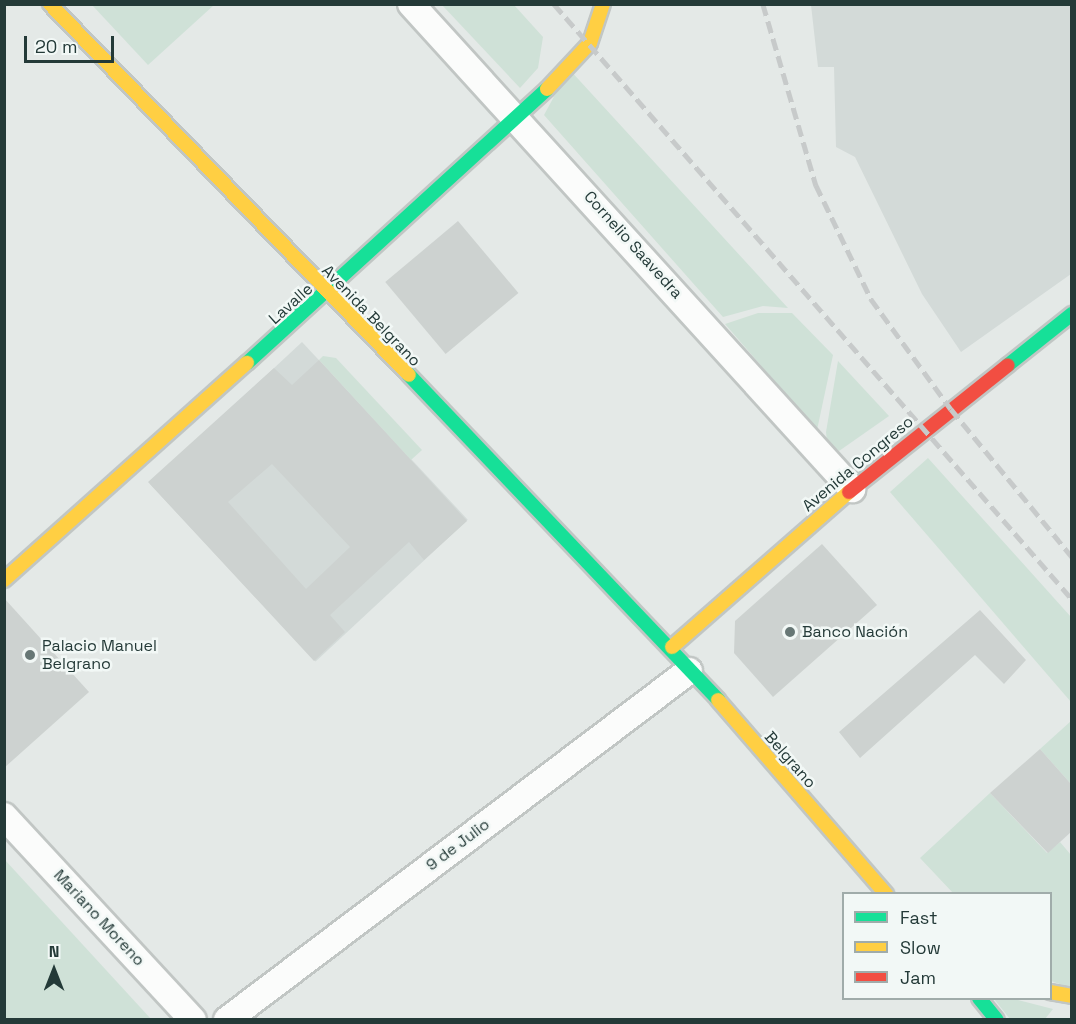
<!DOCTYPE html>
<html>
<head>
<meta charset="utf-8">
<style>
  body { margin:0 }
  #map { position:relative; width:1076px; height:1024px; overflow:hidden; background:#e4e9e7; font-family:"Space Grotesk",sans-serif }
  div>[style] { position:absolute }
  .built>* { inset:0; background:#d3dad8; transform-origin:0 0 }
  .green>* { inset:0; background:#cfe1d7 }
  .building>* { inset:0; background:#cdd2d0; transform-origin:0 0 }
  .roads { filter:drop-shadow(2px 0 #c1c6c4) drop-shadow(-2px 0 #c1c6c4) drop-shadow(0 2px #c1c6c4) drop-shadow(0 -2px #c1c6c4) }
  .street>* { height:26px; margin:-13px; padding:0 13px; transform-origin:13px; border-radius:13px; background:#fbfcfb }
  .fast>* { height:14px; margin:-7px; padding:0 7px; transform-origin:7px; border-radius:7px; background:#16e098 }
  .slow>* { height:14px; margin:-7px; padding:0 7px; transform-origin:7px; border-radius:7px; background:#ffcf43 }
  .jam>* { height:14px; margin:-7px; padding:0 7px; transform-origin:7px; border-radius:7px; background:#f24e42 }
  .rail>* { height:4.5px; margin-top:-2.25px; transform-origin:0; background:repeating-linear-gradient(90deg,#c7caca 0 12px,transparent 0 18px) }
  .dots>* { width:16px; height:16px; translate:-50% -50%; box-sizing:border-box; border:3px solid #f2f8f6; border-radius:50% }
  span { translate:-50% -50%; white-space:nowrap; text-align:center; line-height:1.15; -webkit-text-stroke:5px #f2f8f6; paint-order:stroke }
  .street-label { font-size:16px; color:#243a38 }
  .poi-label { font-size:16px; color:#243a38 }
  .left { translate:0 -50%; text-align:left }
  .frame { position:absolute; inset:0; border:6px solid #243a38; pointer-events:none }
  .legend { position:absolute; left:842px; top:892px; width:210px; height:108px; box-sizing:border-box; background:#f2f8f6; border:2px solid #a0acaa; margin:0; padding:8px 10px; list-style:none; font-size:18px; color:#243a38 }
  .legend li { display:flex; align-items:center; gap:12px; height:30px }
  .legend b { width:30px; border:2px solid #a0acaa }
  .north { position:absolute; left:24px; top:940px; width:60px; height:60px; -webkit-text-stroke:4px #f2f8f6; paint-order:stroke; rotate:0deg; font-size:16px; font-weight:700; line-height:24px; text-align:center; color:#243a38 }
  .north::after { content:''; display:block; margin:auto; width:21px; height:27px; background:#243a38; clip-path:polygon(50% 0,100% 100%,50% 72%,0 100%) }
  .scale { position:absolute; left:24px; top:36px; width:90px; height:27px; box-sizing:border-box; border:3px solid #243a38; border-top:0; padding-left:8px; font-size:18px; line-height:21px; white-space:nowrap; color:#243a38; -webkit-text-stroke:4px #f2f8f6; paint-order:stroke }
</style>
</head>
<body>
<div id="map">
  <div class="built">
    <i style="clip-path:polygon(811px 5px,1071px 5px,1071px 274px,961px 352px,922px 294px,855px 157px,836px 147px,834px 67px,818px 67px)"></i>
    <i style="left:302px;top:342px;width:243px;height:208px;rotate:47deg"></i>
  </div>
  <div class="green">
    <i style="clip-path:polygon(92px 5px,214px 5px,148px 65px)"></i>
    <i style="clip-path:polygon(442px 5px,514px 5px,543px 37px,538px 68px,520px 88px)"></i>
    <i style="clip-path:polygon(569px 69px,788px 308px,763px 306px,723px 317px,544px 115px)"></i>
    <i style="clip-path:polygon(758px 313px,792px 313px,833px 355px,817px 430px,725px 324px)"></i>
    <i style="clip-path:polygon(323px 356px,336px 358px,422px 450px,411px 460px,319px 360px)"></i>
    <i style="clip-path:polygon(838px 361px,889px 416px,839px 451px,827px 441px,826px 432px)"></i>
    <i style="clip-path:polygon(928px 458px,1071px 617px,1071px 702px,890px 492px)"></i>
    <i style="clip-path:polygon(1071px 721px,1071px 784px,1040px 749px)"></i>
    <i style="clip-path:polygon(990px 793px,1047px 853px,1060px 842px,1071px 855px,1071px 988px,1051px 981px,1050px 894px,953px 893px,920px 858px)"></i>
    <i style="clip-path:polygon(5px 860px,151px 1019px,5px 1019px)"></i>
    <i style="clip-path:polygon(994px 999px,1014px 999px,1053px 1009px,1045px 1019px,1010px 1019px)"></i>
  </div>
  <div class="building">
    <i style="left:458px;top:221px;width:94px;height:95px;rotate:50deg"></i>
    <i style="clip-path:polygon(evenodd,319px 360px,467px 521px,424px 560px,409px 542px,330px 615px,345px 632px,314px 661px,148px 482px,274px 368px,292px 385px,319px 360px,272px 464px,350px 547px,306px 589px,228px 502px,272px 464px)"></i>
    <i style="clip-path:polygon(822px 544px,877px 605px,773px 697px,734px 653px,735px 621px)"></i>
    <i style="clip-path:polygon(4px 598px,89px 692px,4px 768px)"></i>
    <i style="clip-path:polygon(980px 610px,1026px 660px,1004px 684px,975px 655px,860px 758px,839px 732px)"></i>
    <i style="clip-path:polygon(1040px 749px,1071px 784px,1071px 832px,1048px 853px,990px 793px)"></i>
  </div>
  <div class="roads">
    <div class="street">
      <i style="left:411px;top:4px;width:656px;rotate:47.72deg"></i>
      <i style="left:4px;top:816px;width:278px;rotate:47.2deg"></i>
      <i style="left:227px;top:1020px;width:579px;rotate:-37.07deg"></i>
    </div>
    <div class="fast">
      <i style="left:247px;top:363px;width:406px;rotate:-42.4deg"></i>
      <i style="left:1008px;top:365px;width:82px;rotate:-38.6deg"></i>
      <i style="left:409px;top:375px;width:448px;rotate:46.4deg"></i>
      <i style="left:979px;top:998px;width:28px;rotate:51deg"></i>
    </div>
    <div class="slow">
      <i style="left:50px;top:4px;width:516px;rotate:45.94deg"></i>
      <i style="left:547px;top:89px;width:63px;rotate:-46.9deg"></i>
      <i style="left:590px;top:43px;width:41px;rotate:-71.6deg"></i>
      <i style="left:4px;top:580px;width:326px;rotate:-41.8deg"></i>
      <i style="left:672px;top:647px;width:235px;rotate:-41.2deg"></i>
      <i style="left:718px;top:700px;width:257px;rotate:49.1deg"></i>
      <i style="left:1050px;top:992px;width:22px;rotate:10deg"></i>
    </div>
    <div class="jam">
      <i style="left:849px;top:492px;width:203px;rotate:-38.6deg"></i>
    </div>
  </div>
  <div class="rail">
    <i style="left:554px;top:4px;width:789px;rotate:48.96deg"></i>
    <i style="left:763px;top:4px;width:189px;rotate:73.7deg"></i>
    <i style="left:816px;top:185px;width:127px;rotate:64.2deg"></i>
    <i style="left:871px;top:299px;width:136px;rotate:54deg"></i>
    <i style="left:951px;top:409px;width:191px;rotate:50.7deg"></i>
  </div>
  <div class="dots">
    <i style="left:790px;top:632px;background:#677775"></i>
    <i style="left:30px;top:655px;background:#677775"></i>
  </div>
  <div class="street-label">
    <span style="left:633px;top:245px;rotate:48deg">Cornelio Saavedra</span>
    <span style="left:291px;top:304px;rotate:-42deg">Lavalle</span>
    <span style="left:371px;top:316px;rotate:46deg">Avenida Belgrano</span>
    <span style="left:858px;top:464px;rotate:-40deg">Avenida Congreso</span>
    <span style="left:790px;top:760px;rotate:49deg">Belgrano</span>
    <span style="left:458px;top:845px;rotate:-37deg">9 de Julio</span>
    <span style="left:99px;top:918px;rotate:47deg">Mariano Moreno</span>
  </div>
  <div class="poi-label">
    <span class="left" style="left:802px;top:632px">Banco Nación</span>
    <span class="left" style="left:42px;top:655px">Palacio Manuel<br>Belgrano</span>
  </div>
  <div class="frame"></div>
  <ul class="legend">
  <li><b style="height:8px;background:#16e098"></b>Fast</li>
  <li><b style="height:8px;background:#ffcf43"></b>Slow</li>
  <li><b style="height:8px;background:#f24e42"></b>Jam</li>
  </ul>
  <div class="north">N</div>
  <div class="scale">20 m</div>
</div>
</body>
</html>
